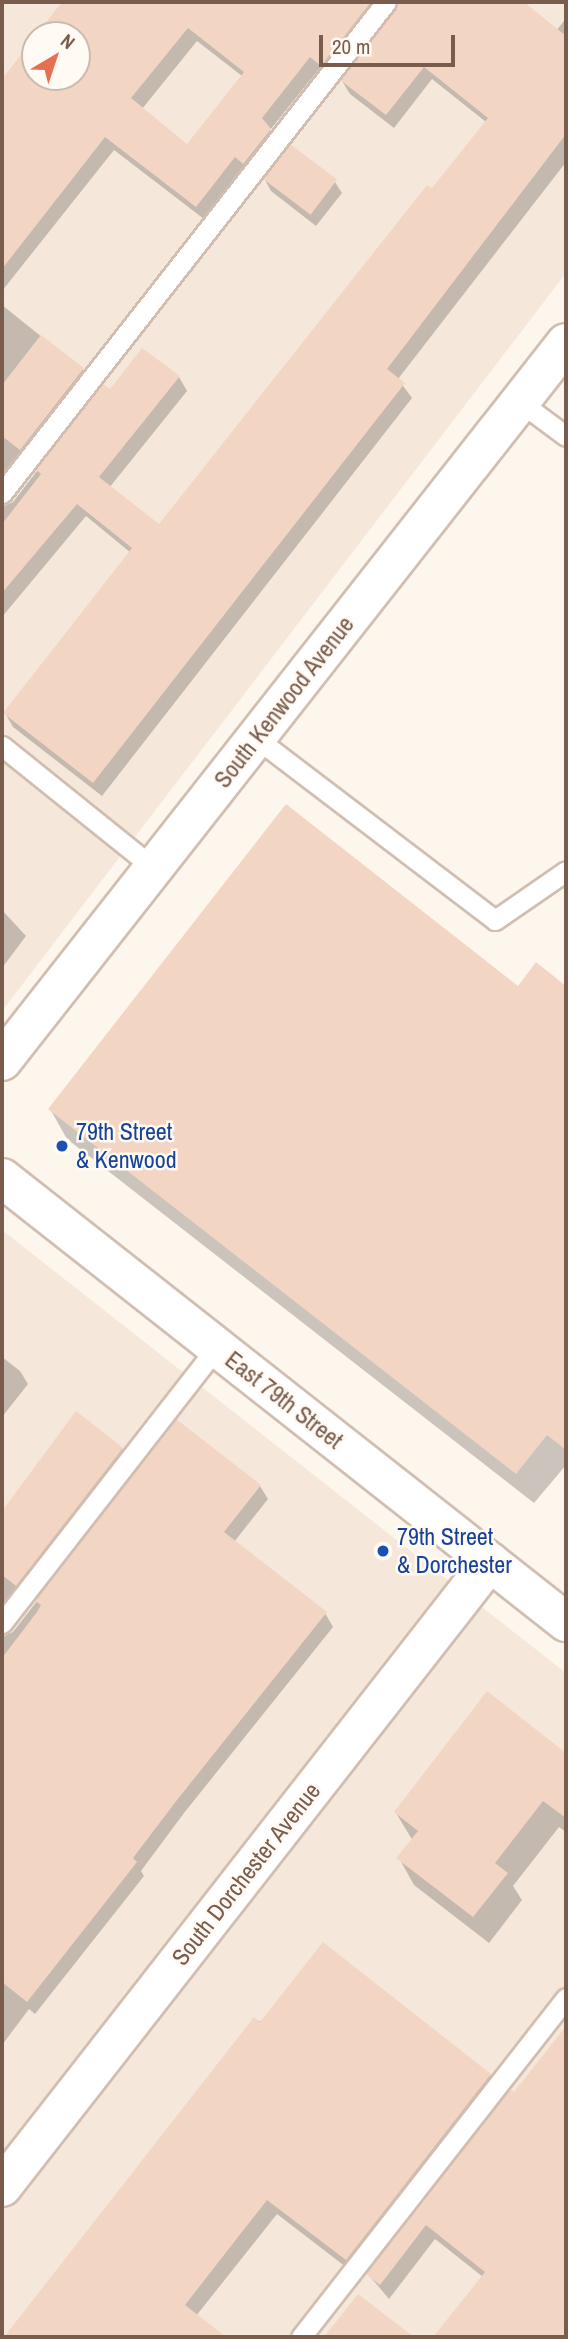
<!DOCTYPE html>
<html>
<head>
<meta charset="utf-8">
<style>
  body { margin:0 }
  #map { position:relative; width:568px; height:2339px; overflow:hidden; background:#fdf6ec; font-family:"Archivo Narrow",sans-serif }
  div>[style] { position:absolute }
  .residential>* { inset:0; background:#f5e8da }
  .shadow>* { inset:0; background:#0003 }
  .building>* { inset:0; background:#f3d5c3; transform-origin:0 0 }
  .roads { filter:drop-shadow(2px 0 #d1beb0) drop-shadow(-2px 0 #d1beb0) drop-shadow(0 2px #d1beb0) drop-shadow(0 -2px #d1beb0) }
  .service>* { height:19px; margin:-9.5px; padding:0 9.5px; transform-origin:9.5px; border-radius:9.5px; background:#fff }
  .minor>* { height:38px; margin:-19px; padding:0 19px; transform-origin:19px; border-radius:19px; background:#fff }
  .secondary>* { height:38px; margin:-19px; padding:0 19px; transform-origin:19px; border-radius:19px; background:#fff }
  .dots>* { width:19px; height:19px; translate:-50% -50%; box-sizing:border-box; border:4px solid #fffaf3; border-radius:50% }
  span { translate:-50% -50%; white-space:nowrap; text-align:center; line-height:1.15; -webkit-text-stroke:5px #fffaf3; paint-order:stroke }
  .street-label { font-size:24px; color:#7a5c4d }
  .transit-label { font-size:24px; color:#164399 }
  .left { translate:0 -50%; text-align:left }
  .frame { position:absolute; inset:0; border:4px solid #7a5c4d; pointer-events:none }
  .north { position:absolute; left:21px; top:21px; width:70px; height:70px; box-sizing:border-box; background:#fffaf3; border:2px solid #cabbb1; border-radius:50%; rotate:39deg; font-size:19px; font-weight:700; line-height:28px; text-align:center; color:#7a5c4d }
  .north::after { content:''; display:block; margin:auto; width:24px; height:32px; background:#e76f51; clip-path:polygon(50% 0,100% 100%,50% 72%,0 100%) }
  .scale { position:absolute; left:319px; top:35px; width:136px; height:32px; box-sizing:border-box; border:4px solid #7a5c4d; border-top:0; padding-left:9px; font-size:21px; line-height:24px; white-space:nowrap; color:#7a5c4d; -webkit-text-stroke:5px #fffaf3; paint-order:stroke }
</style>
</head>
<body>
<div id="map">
  <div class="residential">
    <i style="clip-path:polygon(evenodd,2px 2px,566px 2px,566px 273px,2px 1011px,2px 2px,35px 35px,77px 35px,77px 77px,35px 77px,35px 35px)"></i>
    <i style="clip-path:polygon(2px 1230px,566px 1673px,566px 2337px,2px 2337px)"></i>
  </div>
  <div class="shadow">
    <i style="clip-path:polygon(evenodd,64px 2px,520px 2px,557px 30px,566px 18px,566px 162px,398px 379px,412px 398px,102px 796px,13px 727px,5px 713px,131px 553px,86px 516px,2px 617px,2px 507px,13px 502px,103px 386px,110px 391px,142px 350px,179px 377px,187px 391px,109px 488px,159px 527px,486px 122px,432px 79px,394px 128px,350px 94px,342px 81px,398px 6px,384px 8px,329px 78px,318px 70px,270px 130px,278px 144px,204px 219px,114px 150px,2px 291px,2px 80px,35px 38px,35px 77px,77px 77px,77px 35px,37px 35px,64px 2px,197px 41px,242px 76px,187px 146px,142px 109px,197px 41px)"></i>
    <i style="clip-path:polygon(265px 180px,335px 182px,342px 193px,316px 226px,271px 191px)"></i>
    <i style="clip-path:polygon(2px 305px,83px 370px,90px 383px,2px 497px)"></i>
    <i style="clip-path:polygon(2px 910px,26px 936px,2px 968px)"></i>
    <i style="clip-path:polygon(536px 965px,566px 988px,566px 1465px,534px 1503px,67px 1139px,50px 1109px,518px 988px)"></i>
    <i style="clip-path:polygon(2px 1357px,20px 1371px,28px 1384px,2px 1417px)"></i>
    <i style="clip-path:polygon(77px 1414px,122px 1449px,129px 1462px,2px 1626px,2px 1512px)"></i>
    <i style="clip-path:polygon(177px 1421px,260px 1486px,268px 1499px,234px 1542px,325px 1613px,333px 1627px,184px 1813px,141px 1871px,144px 1876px,35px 2014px,29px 2009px,2px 2045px,2px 1637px,13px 1632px)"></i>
    <i style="clip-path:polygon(488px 1694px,566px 1755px,566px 1832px,559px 1827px,513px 1886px,522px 1900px,489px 1943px,414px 1885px,399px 1858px,413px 1841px,396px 1813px)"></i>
    <i style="clip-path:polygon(255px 2020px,490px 2075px,498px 2091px,355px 2274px,277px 2214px,196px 2316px,223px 2337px,6px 2337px)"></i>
    <i style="clip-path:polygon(566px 2028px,566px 2337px,436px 2337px,483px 2277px,435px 2239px,389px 2299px,368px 2274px)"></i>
  </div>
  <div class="building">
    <i style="clip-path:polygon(evenodd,62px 2px,371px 2px,321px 66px,310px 57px,262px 118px,271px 129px,243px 164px,235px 157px,196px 207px,105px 137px,2px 269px,2px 79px,35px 37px,35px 77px,77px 77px,77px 35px,36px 35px,62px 2px,188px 28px,244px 72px,187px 144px,131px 98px,188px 28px)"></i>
    <i style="clip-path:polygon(398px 2px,524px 2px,566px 36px,566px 134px,387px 369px,405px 383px,93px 783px,3px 713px,132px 548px,77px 504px,2px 593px,2px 524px,41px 474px,36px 470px,103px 384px,110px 389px,142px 348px,180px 376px,99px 477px,159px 524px,427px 185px,432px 188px,488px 118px,424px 67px,386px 115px,340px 80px)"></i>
    <i style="left:290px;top:144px;width:59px;height:44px;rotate:37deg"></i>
    <i style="clip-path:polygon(41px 335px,84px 368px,20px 450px,2px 436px,2px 385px)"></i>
    <i style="clip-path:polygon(286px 804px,518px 986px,536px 962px,566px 986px,566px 1450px,547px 1435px,516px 1474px,48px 1109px)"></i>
    <i style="clip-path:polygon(76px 1411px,123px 1448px,16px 1586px,2px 1575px,2px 1511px)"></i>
    <i style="clip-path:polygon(176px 1419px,261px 1485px,224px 1532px,327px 1612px,177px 1800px,133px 1858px,137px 1862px,27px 2002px,2px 1982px,2px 1658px,37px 1612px,41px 1605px,35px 1601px)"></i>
    <i style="clip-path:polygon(487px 1691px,566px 1753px,566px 1818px,543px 1801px,495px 1863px,508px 1873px,473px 1917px,396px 1858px,418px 1831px,394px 1812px)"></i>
    <i style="clip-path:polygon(323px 1942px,491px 2074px,346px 2260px,267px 2200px,185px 2305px,226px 2337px,4px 2337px,254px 2017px,260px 2022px)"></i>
    <i style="clip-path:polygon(566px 2026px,566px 2337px,433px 2337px,485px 2272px,426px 2225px,380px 2285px,366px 2274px,510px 2089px,514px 2092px)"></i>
    <i style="clip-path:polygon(358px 2294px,414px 2337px,324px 2337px)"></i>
  </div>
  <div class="roads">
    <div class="service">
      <i style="left:520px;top:402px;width:57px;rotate:36.5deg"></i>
      <i style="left:2px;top:493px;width:623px;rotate:-51.97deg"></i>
      <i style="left:256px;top:738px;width:300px;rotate:37.3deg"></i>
      <i style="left:495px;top:920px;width:86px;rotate:-34.6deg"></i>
      <i style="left:2px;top:746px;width:195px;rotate:38.8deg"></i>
      <i style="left:2px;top:1623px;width:350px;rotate:-52.1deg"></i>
      <i style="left:301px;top:2337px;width:430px;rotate:-52deg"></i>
    </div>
    <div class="minor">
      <i style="left:2px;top:1061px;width:913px;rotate:-51.85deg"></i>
      <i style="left:2px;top:2187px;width:793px;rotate:-52.02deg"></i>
    </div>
    <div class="secondary">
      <i style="left:2px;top:1178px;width:718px;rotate:38.21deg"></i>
    </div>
  </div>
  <div class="dots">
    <i style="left:62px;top:1146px;background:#1a4fb4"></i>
    <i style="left:383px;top:1551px;background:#1a4fb4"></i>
  </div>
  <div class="street-label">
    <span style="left:284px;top:702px;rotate:-52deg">South Kenwood Avenue</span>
    <span style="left:284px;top:1400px;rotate:38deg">East 79th Street</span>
    <span style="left:246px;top:1874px;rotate:-52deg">South Dorchester Avenue</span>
  </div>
  <div class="transit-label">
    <span class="left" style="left:76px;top:1146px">79th Street<br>&amp; Kenwood</span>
    <span class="left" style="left:397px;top:1551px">79th Street<br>&amp; Dorchester</span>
  </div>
  <div class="frame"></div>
  <div class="north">N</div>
  <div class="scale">20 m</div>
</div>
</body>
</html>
